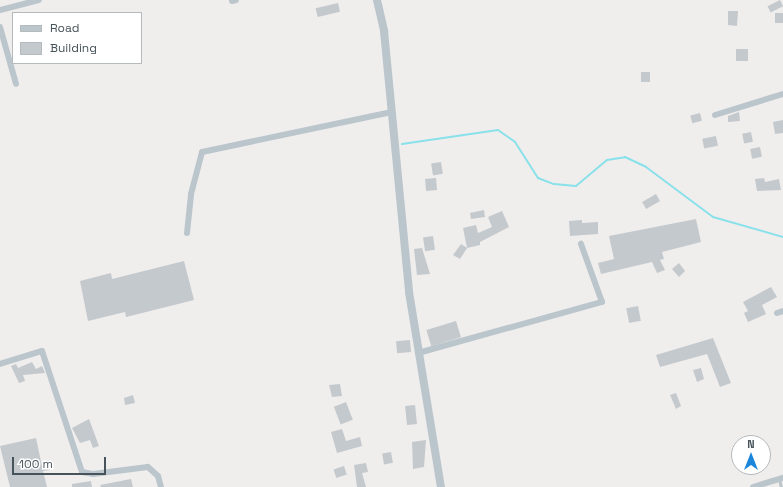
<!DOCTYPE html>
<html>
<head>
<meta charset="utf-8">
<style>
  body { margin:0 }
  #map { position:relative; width:783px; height:487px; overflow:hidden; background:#f0eded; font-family:"Space Grotesk",sans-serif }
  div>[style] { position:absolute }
  .stream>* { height:2px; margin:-1px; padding:0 1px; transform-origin:1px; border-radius:1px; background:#89e1ea }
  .building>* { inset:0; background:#c4c9cd; transform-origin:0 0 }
  .service>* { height:3px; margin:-1.5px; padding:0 1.5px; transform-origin:1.5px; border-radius:1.5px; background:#bbc6cc }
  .minor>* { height:6px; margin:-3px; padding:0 3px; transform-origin:3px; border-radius:3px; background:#bbc6cc }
  .tertiary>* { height:8px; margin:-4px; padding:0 4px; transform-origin:4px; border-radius:4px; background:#bbc6cc }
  span { translate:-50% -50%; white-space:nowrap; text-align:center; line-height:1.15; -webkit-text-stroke:3px #fff; paint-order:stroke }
  .legend { position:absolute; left:12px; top:12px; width:130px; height:52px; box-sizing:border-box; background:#fff; border:1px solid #b5babd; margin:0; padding:5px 7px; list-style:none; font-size:12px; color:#46535a }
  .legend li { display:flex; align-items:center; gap:8px; height:20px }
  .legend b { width:20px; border:1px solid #b5babd }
  .north { position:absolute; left:731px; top:435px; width:40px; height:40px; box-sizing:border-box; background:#fff; border:1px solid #b5babd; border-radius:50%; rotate:0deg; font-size:11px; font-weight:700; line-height:16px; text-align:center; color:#46535a }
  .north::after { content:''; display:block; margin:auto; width:14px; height:18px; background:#1c86db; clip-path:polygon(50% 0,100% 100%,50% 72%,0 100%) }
  .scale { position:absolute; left:12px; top:457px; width:94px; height:18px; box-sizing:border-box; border:2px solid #46535a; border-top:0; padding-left:5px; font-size:12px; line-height:14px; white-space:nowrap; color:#46535a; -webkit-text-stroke:3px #fff; paint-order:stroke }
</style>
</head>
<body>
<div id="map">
  <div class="stream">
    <i style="left:402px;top:144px;width:97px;rotate:-8.3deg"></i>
    <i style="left:498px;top:130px;width:21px;rotate:35deg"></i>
    <i style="left:515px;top:142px;width:43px;rotate:57.4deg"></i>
    <i style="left:538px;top:178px;width:17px;rotate:21deg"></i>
    <i style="left:554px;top:184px;width:22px;rotate:5deg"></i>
    <i style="left:576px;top:186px;width:40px;rotate:-40deg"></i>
    <i style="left:607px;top:160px;width:18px;rotate:-9deg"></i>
    <i style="left:625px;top:157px;width:23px;rotate:25deg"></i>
    <i style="left:646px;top:167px;width:84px;rotate:36.7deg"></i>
    <i style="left:713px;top:217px;width:73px;rotate:15.9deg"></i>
  </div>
  <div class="building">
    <i style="left:780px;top:0;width:7px;height:14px;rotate:63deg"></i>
    <i style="left:338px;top:3px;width:9px;height:23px;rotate:77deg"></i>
    <i style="clip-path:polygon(728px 11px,738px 11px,737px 26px,728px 25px)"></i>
    <i style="left:775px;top:13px;width:8px;height:10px"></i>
    <i style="left:736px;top:49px;width:12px;height:12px"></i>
    <i style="left:641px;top:72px;width:9px;height:10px"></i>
    <i style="clip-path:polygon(739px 112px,740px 121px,728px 122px,728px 116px)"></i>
    <i style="left:700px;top:113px;width:8px;height:10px;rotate:76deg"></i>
    <i style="clip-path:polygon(783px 120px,783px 133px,775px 134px,773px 122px)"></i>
    <i style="left:751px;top:132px;width:10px;height:9px;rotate:79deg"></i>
    <i style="left:716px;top:136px;width:10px;height:14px;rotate:79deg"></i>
    <i style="left:760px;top:147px;width:10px;height:10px;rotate:79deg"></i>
    <i style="left:441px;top:162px;width:12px;height:10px;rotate:81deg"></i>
    <i style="left:436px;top:178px;width:12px;height:11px;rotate:85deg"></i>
    <i style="clip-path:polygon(764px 178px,765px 182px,779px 179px,781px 190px,757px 191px,755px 179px)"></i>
    <i style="left:656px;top:194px;width:8px;height:16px;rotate:60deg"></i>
    <i style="clip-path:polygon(484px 210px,485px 217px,471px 219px,470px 213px)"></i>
    <i style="clip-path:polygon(502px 211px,509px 227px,480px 242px,480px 245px,467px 248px,463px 228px,476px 225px,478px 233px,492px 227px,488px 217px)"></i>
    <i style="clip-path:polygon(696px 219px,701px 242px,662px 252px,664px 259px,660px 260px,665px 270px,657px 273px,652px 262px,601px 274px,598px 263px,614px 259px,609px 236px)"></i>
    <i style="clip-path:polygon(582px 220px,582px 223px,598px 222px,598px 234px,570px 236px,569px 221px)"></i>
    <i style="left:433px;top:236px;width:14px;height:10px;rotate:82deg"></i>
    <i style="clip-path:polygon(461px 244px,467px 248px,460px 259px,453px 255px)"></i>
    <i style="clip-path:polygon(422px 248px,430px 274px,417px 275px,414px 249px)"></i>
    <i style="clip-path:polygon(184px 261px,194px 300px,126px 317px,125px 312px,88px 321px,80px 281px,111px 273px,112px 279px)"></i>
    <i style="clip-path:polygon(679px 263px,685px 271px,679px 277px,672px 269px)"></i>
    <i style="clip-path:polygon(771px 287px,777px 297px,762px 305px,766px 314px,748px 322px,744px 313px,748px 311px,743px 302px)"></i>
    <i style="left:638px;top:306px;width:15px;height:12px;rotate:79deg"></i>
    <i style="left:456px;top:321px;width:17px;height:31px;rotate:73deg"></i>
    <i style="clip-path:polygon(713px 338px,731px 383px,720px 387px,707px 354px,660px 367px,656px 355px)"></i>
    <i style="left:410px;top:340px;width:12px;height:14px;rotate:85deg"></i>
    <i style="clip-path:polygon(32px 362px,36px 369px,42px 366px,45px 373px,23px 375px,25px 381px,19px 383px,11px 366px,16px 364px,18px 368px)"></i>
    <i style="clip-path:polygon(701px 368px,704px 379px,697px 382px,693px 370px)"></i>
    <i style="clip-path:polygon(340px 384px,342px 396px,332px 397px,329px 385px)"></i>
    <i style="clip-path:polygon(676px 393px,681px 406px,676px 409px,670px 395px)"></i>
    <i style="clip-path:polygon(133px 395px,135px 403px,125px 405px,124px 398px)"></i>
    <i style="left:346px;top:402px;width:19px;height:13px;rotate:69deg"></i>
    <i style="left:415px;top:405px;width:19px;height:10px;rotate:84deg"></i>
    <i style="clip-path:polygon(89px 419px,99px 446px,93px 448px,90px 440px,80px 443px,72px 428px)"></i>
    <i style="clip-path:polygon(342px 429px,346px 441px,360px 437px,362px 446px,337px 453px,331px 432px)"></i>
    <i style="clip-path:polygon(36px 438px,42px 466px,49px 465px,50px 470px,43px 471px,47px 487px,10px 487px,0 446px)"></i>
    <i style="clip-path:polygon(426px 440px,424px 467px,413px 469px,412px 442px)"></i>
    <i style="left:391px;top:452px;width:11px;height:9px;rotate:80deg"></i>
    <i style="clip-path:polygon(366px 463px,368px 472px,362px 473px,366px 487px,357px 487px,354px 465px)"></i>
    <i style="left:344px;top:466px;width:9px;height:11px;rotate:72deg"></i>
    <i style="clip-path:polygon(131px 479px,133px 487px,101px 487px,100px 485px)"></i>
    <i style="clip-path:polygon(91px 481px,92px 487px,72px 487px,72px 484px)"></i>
  </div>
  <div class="service">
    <i style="left:779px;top:479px;width:8px;rotate:76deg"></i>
  </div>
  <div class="minor">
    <i style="left:232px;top:1px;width:4px;rotate:-14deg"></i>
    <i style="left:0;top:10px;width:40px;rotate:-14.4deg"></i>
    <i style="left:0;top:27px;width:59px;rotate:74.3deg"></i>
    <i style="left:715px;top:115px;width:71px;rotate:-17.2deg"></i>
    <i style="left:187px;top:233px;width:39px;rotate:-84deg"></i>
    <i style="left:191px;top:194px;width:43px;rotate:-75.3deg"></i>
    <i style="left:202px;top:152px;width:194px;rotate:-11.9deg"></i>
    <i style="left:777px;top:313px;width:6px;rotate:-18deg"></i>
    <i style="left:418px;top:353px;width:191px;rotate:-15.5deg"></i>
    <i style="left:602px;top:302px;width:62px;rotate:-109.9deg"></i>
    <i style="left:0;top:364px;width:44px;rotate:-17.2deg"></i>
    <i style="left:42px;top:351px;width:127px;rotate:71.7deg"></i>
    <i style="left:82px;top:472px;width:11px;rotate:10deg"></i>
    <i style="left:93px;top:474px;width:55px;rotate:-7.3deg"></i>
    <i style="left:148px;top:467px;width:13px;rotate:42deg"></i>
    <i style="left:158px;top:476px;width:11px;rotate:75deg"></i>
    <i style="left:753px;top:487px;width:31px;rotate:-17deg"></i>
  </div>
  <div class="tertiary">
    <i style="left:377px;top:0;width:32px;rotate:77deg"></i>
    <i style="left:384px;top:31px;width:262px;rotate:84.5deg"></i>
    <i style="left:409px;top:292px;width:198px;rotate:80.7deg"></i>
  </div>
  <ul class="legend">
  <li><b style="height:5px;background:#bbc6cc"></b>Road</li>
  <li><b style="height:11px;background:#c4c9cd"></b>Building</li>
  </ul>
  <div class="north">N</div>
  <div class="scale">100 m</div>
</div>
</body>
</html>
